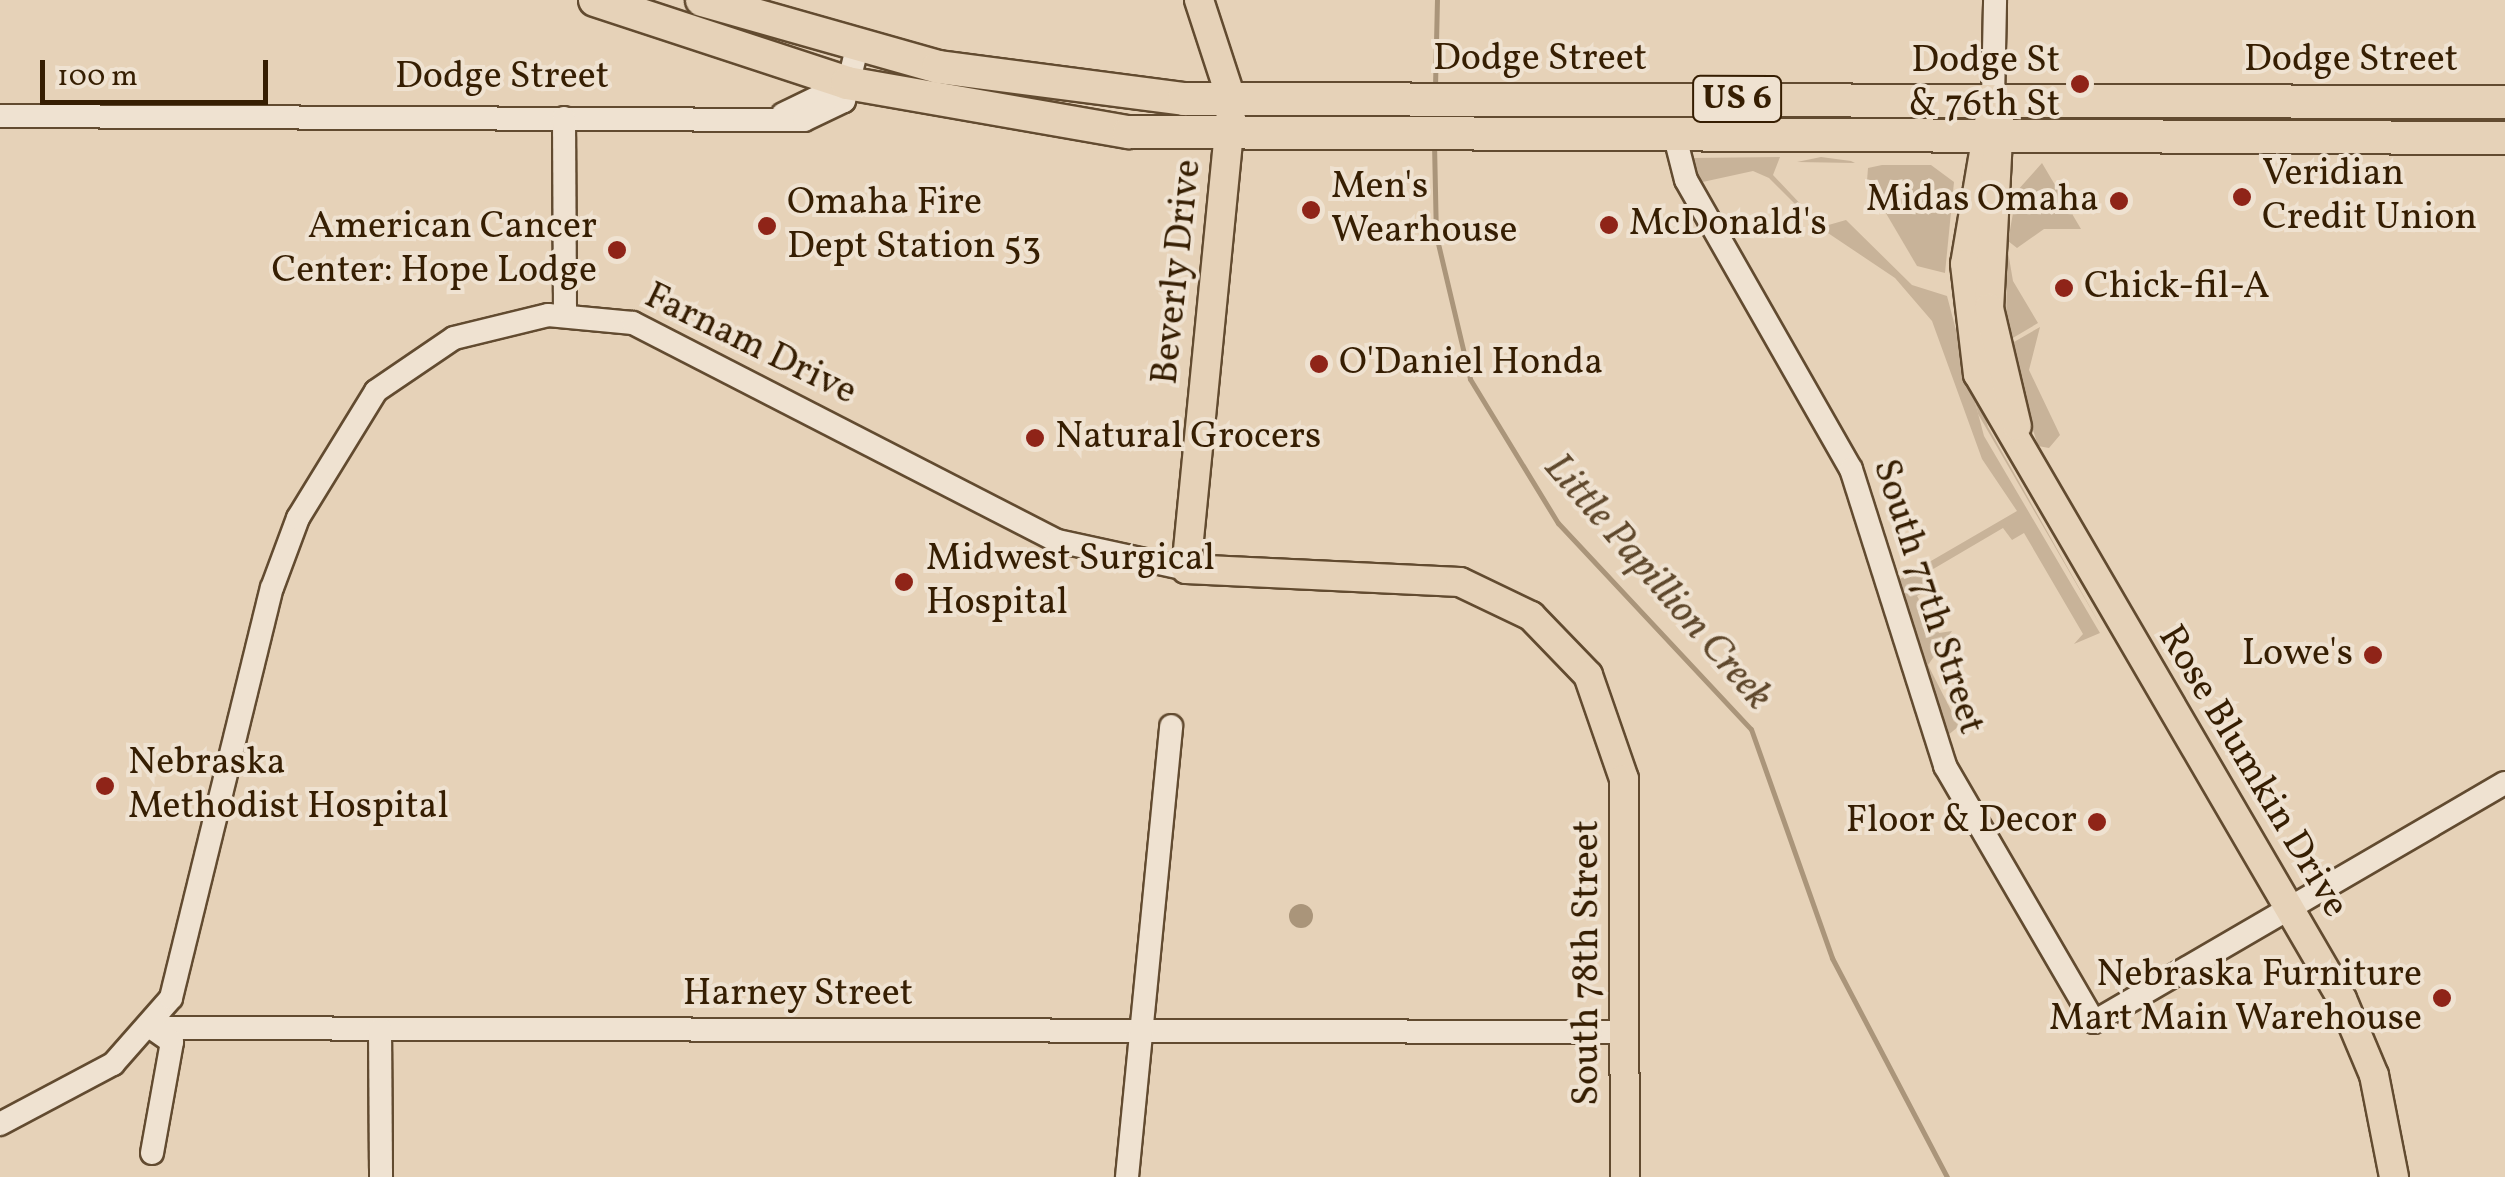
<!DOCTYPE html>
<html>
<head>
<meta charset="utf-8">
<style>
  body { margin:0 }
  #map { position:relative; width:2505px; height:1177px; overflow:hidden; background:#e6d2b8; font-family:Vollkorn,serif }
  div>[style] { position:absolute }
  .green>* { inset:0; background:#c8b399 }
  .water>* { inset:0; background:#aa957a }
  .round { border-radius:50% }
  .stream>* { height:5px; margin:-2.5px; padding:0 2.5px; transform-origin:2.5px; border-radius:2.5px; background:#aa957a }
  .roads { filter:drop-shadow(2px 0 #624b30) drop-shadow(-2px 0 #624b30) drop-shadow(0 2px #624b30) drop-shadow(0 -2px #624b30) }
  .minor>* { height:22px; margin:-11px; padding:0 11px; transform-origin:11px; border-radius:11px; background:#efe2d1 }
  .major>* { height:28px; margin:-14px; padding:0 14px; transform-origin:14px; border-radius:14px; background:#e6d2b8 }
  .highway>* { height:32px; margin:-16px; padding:0 16px; transform-origin:16px; border-radius:16px; background:#e6d2b8 }
  .dots>* { width:28px; height:28px; translate:-50% -50%; box-sizing:border-box; border:5px solid #efe2d1; border-radius:50% }
  span { translate:-50% -50%; white-space:nowrap; text-align:center; line-height:1.15; -webkit-text-stroke:8px #efe2d1; paint-order:stroke }
  .shield-label span { padding:2px 8px; background:#efe2d1; border:2px solid; border-radius:8px; -webkit-text-stroke-width:0 }
  .shield-label { font-size:35px; color:#361e02; font-weight:700 }
  .street-label { font-size:38px; color:#361e02 }
  .poi-label { font-size:38px; color:#361e02 }
  .right { translate:-100% -50%; text-align:right }
  .left { translate:0 -50%; text-align:left }
  .water-label { font-size:40px; color:#5f482c; font-style:italic }
  .scale { position:absolute; left:40px; top:60px; width:228px; height:45px; box-sizing:border-box; border:5px solid #361e02; border-top:0; padding-left:12px; font-size:30px; line-height:35px; white-space:nowrap; color:#361e02; -webkit-text-stroke:8px #efe2d1; paint-order:stroke }
</style>
</head>
<body>
<div id="map">
  <div class="green">
    <i style="clip-path:polygon(1780px 157px,1773px 175px,1808px 212px,1825px 226px,1846px 220px,1912px 285px,1947px 296px,1984px 436px,2100px 633px,2074px 644px,2083px 634px,2024px 533px,2012px 540px,2003px 528px,1923px 575px,1929px 589px,1917px 596px,1939px 633px,1952px 631px,1928px 665px,1959px 726px,1947px 736px,1900px 579px,2017px 511px,1982px 459px,1932px 321px,1895px 278px,1816px 225px,1769px 178px,1753px 171px,1698px 183px,1691px 158px)"></i>
    <i style="clip-path:polygon(1821px 157px,1851px 161px,1855px 163px,1797px 162px)"></i>
    <i style="clip-path:polygon(2042px 163px,2081px 229px,2044px 229px,2017px 248px,2008px 241px,2017px 191px)"></i>
    <i style="clip-path:polygon(1882px 165px,1931px 165px,1954px 182px,1945px 273px,1917px 266px,1867px 181px,1868px 168px)"></i>
    <i style="clip-path:polygon(2007px 246px,2013px 281px,2038px 323px,2006px 342px)"></i>
    <i style="clip-path:polygon(1952px 300px,1988px 427px,2103px 630px,1978px 414px)"></i>
    <i style="clip-path:polygon(2040px 327px,2029px 370px,2060px 435px,2049px 448px,2038px 446px,2007px 346px)"></i>
  </div>
  <div class="water">
    <i class="round" style="left:1289px;top:904px;width:24px;height:24px"></i>
  </div>
  <div class="stream">
    <i style="left:1435px;top:87px;width:87px;rotate:-88.7deg"></i>
    <i style="left:1434px;top:143px;width:92px;rotate:88.8deg"></i>
    <i style="left:1436px;top:235px;width:148px;rotate:76.7deg"></i>
    <i style="left:1470px;top:379px;width:169px;rotate:58.6deg"></i>
    <i style="left:1558px;top:523px;width:282px;rotate:46.9deg"></i>
    <i style="left:1751px;top:729px;width:243px;rotate:70.5deg"></i>
    <i style="left:1832px;top:958px;width:247px;rotate:62.3deg"></i>
  </div>
  <div class="roads">
    <div class="minor">
      <i style="left:1993px;top:99px;width:99px;rotate:-88.8deg"></i>
      <i style="left:783px;top:114px;width:71px;rotate:-25.8deg"></i>
      <i style="left:0;top:116px;width:804px;rotate:0.29deg"></i>
      <i style="left:804px;top:120px;width:44px;rotate:-25.4deg"></i>
      <i style="left:844px;top:101px;width:55px;rotate:-76.2deg"></i>
      <i style="left:564px;top:118px;width:197px;rotate:89.7deg"></i>
      <i style="left:1675px;top:137px;width:44px;rotate:75.7deg"></i>
      <i style="left:1686px;top:180px;width:333px;rotate:60.3deg"></i>
      <i style="left:1851px;top:469px;width:312px;rotate:72.4deg"></i>
      <i style="left:1945px;top:766px;width:296px;rotate:59.8deg"></i>
      <i style="left:2094px;top:1022px;width:475px;rotate:-30.2deg"></i>
      <i style="left:152px;top:1028px;width:1473px;rotate:0.16deg"></i>
      <i style="left:380px;top:1029px;width:148px;rotate:89.6deg"></i>
      <i style="left:0;top:1124px;width:128px;rotate:-28deg"></i>
      <i style="left:113px;top:1064px;width:88px;rotate:-48.7deg"></i>
      <i style="left:171px;top:998px;width:422px;rotate:-76.2deg"></i>
      <i style="left:272px;top:588px;width:75px;rotate:-69.6deg"></i>
      <i style="left:298px;top:518px;width:149px;rotate:-58.4deg"></i>
      <i style="left:376px;top:391px;width:94px;rotate:-34.2deg"></i>
      <i style="left:454px;top:338px;width:97px;rotate:-13.7deg"></i>
      <i style="left:548px;top:315px;width:85px;rotate:5.4deg"></i>
      <i style="left:633px;top:323px;width:478px;rotate:27.2deg"></i>
      <i style="left:1058px;top:541px;width:131px;rotate:12.3deg"></i>
      <i style="left:152px;top:1153px;width:113px;rotate:-79.8deg"></i>
      <i style="left:172px;top:1042px;width:24px;rotate:-145deg"></i>
      <i style="left:1127px;top:1177px;width:453px;rotate:-84.4deg"></i>
    </div>
    <div class="major">
      <i style="left:1199px;top:0;width:106px;rotate:71.9deg"></i>
      <i style="left:1232px;top:101px;width:470px;rotate:95.6deg"></i>
      <i style="left:1186px;top:569px;width:274px;rotate:2.7deg"></i>
      <i style="left:1460px;top:582px;width:79px;rotate:25.6deg"></i>
      <i style="left:1531px;top:616px;width:82px;rotate:46deg"></i>
      <i style="left:1588px;top:675px;width:110px;rotate:70.9deg"></i>
      <i style="left:1624px;top:779px;width:398px;rotate:89.9deg"></i>
      <i style="left:1993px;top:99px;width:167px;rotate:99.6deg"></i>
      <i style="left:1965px;top:264px;width:111px;rotate:83.3deg"></i>
      <i style="left:1978px;top:374px;width:723px;rotate:59.78deg"></i>
      <i style="left:2342px;top:999px;width:82px;rotate:67.2deg"></i>
      <i style="left:2374px;top:1075px;width:104px;rotate:78.9deg"></i>
      <i style="left:1999px;top:119px;width:189px;rotate:93deg"></i>
      <i style="left:1989px;top:308px;width:121px;rotate:76.7deg"></i>
    </div>
    <div class="highway">
      <i style="left:595px;top:0;width:265px;rotate:18.2deg"></i>
      <i style="left:847px;top:83px;width:286px;rotate:9.9deg"></i>
      <i style="left:1129px;top:132px;width:1376px;rotate:0.25deg"></i>
      <i style="left:702px;top:0;width:245px;rotate:15.8deg"></i>
      <i style="left:938px;top:67px;width:248px;rotate:7.4deg"></i>
      <i style="left:1184px;top:99px;width:1321px;rotate:0.13deg"></i>
    </div>
  </div>
  <div class="dots">
    <i style="left:2080px;top:84px;background:#8f2418"></i>
    <i style="left:2242px;top:197px;background:#8f2418"></i>
    <i style="left:2119px;top:201px;background:#8f2418"></i>
    <i style="left:1311px;top:210px;background:#8f2418"></i>
    <i style="left:1609px;top:225px;background:#8f2418"></i>
    <i style="left:767px;top:226px;background:#8f2418"></i>
    <i style="left:617px;top:250px;background:#8f2418"></i>
    <i style="left:2064px;top:288px;background:#8f2418"></i>
    <i style="left:1319px;top:364px;background:#8f2418"></i>
    <i style="left:1035px;top:438px;background:#8f2418"></i>
    <i style="left:904px;top:582px;background:#8f2418"></i>
    <i style="left:2373px;top:655px;background:#8f2418"></i>
    <i style="left:105px;top:786px;background:#8f2418"></i>
    <i style="left:2097px;top:822px;background:#8f2418"></i>
    <i style="left:2442px;top:998px;background:#8f2418"></i>
  </div>
  <div class="shield-label">
    <span style="left:1737px;top:99px">US 6</span>
  </div>
  <div class="street-label">
    <span style="left:1540px;top:60px">Dodge Street</span>
    <span style="left:2351px;top:61px">Dodge Street</span>
    <span style="left:502px;top:78px">Dodge Street</span>
    <span style="left:1178px;top:272px;rotate:-84deg">Beverly Drive</span>
    <span style="left:750px;top:345px;rotate:26deg">Farnam Drive</span>
    <span style="left:1927px;top:597px;rotate:72deg">South 77th Street</span>
    <span style="left:2252px;top:772px;rotate:59deg">Rose Blumkin Drive</span>
    <span style="left:1588px;top:963px;rotate:-90deg">South 78th Street</span>
    <span style="left:798px;top:995px">Harney Street</span>
  </div>
  <div class="poi-label">
    <span class="right" style="left:2060px;top:84px">Dodge St<br>&amp; 76th St</span>
    <span class="left" style="left:2262px;top:197px">Veridian<br>Credit Union</span>
    <span class="left" style="left:1331px;top:210px">Men's<br>Wearhouse</span>
    <span class="right" style="left:2099px;top:201px">Midas Omaha</span>
    <span class="left" style="left:787px;top:226px">Omaha Fire<br>Dept Station 53</span>
    <span class="left" style="left:1629px;top:225px">McDonald's</span>
    <span class="right" style="left:597px;top:250px">American Cancer<br>Center: Hope Lodge</span>
    <span class="left" style="left:2084px;top:288px">Chick-fil-A</span>
    <span class="left" style="left:1339px;top:364px">O'Daniel Honda</span>
    <span class="left" style="left:1055px;top:438px">Natural Grocers</span>
    <span class="left" style="left:926px;top:582px">Midwest Surgical<br>Hospital</span>
    <span class="right" style="left:2353px;top:655px">Lowe's</span>
    <span class="left" style="left:128px;top:786px">Nebraska<br>Methodist Hospital</span>
    <span class="right" style="left:2077px;top:822px">Floor &amp; Decor</span>
    <span class="right" style="left:2422px;top:998px">Nebraska Furniture<br>Mart Main Warehouse</span>
  </div>
  <div class="water-label">
    <span style="left:1657px;top:583px;rotate:49deg">Little Papillion Creek</span>
  </div>
  <div class="scale">100 m</div>
</div>
</body>
</html>
